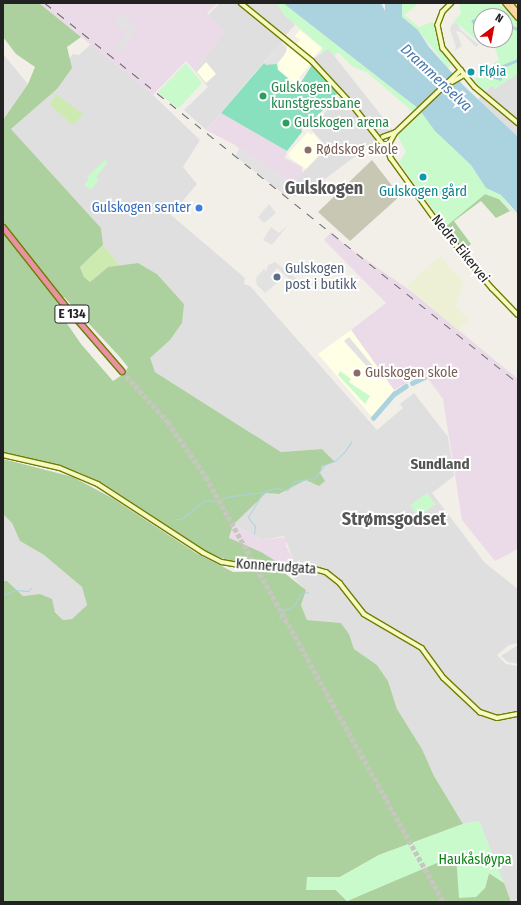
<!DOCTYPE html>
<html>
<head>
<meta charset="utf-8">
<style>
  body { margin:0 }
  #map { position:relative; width:521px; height:905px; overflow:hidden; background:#f2efe9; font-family:"Fira Sans Condensed",sans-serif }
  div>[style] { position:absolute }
  .residential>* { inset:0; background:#e0dfdf }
  .industrial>* { inset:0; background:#ebdbe8 }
  .education>* { inset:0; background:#ffffe5 }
  .construction>* { inset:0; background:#c7c7b4 }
  .farmland>* { inset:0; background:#eef0d5 }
  .grass>* { inset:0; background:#cdebb0 }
  .forest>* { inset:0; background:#add19e }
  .park>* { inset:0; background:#c8facc; transform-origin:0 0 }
  .pitch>* { inset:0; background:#88e0be }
  .parking>* { inset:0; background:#e2e2e2 }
  .water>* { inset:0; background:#aad3df }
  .stream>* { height:1px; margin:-0.5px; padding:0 0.5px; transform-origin:0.5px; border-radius:0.5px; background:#aad3df }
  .canal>* { height:2.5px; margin:-1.25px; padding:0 1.25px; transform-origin:1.25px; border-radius:1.25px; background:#aad3df }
  .river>* { height:4.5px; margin:-2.25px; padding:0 2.25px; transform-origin:2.25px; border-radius:2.25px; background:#aad3df }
  .highway-tunnel>* { height:4.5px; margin-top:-2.25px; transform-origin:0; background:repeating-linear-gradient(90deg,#c8c6c1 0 4.5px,transparent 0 6.5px) }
  .roads { filter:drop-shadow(1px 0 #707d05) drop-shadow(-1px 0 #707d05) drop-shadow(0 1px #707d05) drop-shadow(0 -1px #707d05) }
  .secondary>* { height:3.5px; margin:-1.75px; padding:0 1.75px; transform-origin:1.75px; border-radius:1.75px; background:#f7fabf }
  .primary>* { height:4px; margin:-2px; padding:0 2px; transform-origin:2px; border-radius:2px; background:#fcd6a4 }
  .highway>* { height:4.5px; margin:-2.25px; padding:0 2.25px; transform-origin:2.25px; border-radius:2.25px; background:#e892a2 }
  .rail>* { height:1px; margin-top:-0.5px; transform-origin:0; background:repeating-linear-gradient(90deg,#707070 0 8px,transparent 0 16px) }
  .dots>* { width:11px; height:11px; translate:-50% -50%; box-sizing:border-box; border:2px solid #fff; border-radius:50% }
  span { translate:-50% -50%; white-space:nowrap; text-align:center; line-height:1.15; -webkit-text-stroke:4px #fff; paint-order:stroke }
  .shield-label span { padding:1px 3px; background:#fff; border:1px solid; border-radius:3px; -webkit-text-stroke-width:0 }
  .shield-label { font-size:13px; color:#222; font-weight:700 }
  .culture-label { font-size:14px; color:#0d838f }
  .left { translate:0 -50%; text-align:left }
  .leisure-label { font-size:14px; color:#27864d }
  .education-label { font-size:14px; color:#785e54 }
  .shop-label { font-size:14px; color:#366cbe }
  .right { translate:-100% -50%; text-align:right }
  .street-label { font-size:14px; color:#222 }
  .service-label { font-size:14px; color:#4e5e75 }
  .park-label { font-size:14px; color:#0c8416 }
  .water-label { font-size:15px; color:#4a7aab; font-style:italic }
  .neighbourhood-label { font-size:15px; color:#555; font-weight:700 }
  .district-label { font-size:18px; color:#555; font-weight:700 }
  .frame { position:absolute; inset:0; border:4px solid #222; pointer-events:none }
  .north { position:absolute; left:473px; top:8px; width:40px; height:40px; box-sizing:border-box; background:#fff; border:1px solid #a7a7a7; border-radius:50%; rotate:32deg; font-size:11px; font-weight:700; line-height:16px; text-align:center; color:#222 }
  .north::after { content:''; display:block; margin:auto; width:14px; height:18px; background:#d40000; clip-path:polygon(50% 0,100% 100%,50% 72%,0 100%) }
</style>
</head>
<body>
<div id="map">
  <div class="residential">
    <i style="clip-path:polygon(220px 3px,277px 3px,295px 25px,284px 37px,312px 60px,328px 48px,392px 129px,302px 196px,294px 182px,327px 147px,310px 128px,340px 97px,312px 65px,283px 40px,206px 130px,184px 110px,208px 87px,195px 71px,224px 32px,208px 15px)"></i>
    <i style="clip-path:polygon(91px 44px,153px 95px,200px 140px,183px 167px,197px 184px,171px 215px,245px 278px,244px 284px,250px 286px,377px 430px,403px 408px,400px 404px,414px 393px,448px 437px,454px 476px,432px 493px,485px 563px,518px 589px,518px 643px,509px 645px,497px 655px,506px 664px,518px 666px,518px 902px,511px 902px,479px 821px,463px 824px,434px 776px,422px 749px,397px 709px,388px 681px,377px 665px,354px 649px,349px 634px,341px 623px,307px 620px,301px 605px,306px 590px,287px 572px,293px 559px,284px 536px,263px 540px,233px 525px,266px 493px,279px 494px,320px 473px,322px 465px,335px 462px,322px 449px,281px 452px,155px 372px,149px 358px,170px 339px,184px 304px,157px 274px,138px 263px,120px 266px,103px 245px,101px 228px,11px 129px,57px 89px,68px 60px,73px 54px,79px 55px)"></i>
    <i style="clip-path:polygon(3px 54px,28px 84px,3px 120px)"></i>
    <i style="clip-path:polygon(518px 73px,518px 137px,477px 100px,492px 85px,495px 89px)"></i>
    <i style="clip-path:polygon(3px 514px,12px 523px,20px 541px,44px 555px,82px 587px,87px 605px,72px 619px,63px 620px,40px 594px,23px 596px,7px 581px,3px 581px)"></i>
    <i style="clip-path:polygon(518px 645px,518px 664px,508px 662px,501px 656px)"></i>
  </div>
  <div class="industrial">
    <i style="clip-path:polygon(39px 3px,218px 3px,207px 13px,224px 32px,195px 71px,186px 61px,153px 95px)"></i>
    <i style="clip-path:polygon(221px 113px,287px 151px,285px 158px,302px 167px,302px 174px,294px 182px,302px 196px,297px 196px,285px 179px,233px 144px,206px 130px)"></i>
    <i style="clip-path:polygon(331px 232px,345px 245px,411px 291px,518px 379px,518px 549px,495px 561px,462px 520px,443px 399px,424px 373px,394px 390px,351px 330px,386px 303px,324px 240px)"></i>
    <i style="clip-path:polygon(233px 525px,263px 540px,286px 537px,286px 546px,293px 559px,287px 564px,277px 565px,229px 538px)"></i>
  </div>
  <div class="education">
    <i style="clip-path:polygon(300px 30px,322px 48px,312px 59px,296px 45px,300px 40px,295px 36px)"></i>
    <i style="clip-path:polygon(289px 45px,311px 63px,295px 83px,278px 69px,277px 65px)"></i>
    <i style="clip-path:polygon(206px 62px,216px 74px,206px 83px,197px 72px)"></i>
    <i style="clip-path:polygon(308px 132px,311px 135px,313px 133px,326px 148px,306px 169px,290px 158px,288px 154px)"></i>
    <i style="clip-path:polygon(351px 330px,394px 390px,372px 417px,318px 354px)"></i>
  </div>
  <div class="construction">
    <i style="clip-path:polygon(372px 160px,400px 196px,350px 241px,318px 212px)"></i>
  </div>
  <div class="farmland">
    <i style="clip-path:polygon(440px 256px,463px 281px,456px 306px,469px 319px,458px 330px,407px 286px)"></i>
  </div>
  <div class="grass">
    <i style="clip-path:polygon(56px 94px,83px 114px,73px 125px,50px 105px)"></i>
    <i style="clip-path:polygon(103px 245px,120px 266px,108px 267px,90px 282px,84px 277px,80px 267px)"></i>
  </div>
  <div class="forest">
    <i style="clip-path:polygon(evenodd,3px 3px,39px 3px,81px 37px,67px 47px,72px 68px,57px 89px,11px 129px,101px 228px,103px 245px,80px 267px,84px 277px,90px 282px,108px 267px,138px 263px,157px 274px,184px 304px,182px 323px,170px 340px,150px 358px,155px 372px,281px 452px,322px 449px,335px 462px,322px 466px,320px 473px,325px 481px,319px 486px,306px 480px,279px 494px,266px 493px,233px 525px,229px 538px,261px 552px,277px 562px,277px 565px,236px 563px,211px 554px,101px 482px,78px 472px,3px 452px,3px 120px,28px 84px,35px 67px,16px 54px,3px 37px,3px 3px,64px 297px,119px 356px,128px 367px,125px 373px,113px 381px,81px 344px,55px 306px,64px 297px)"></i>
    <i style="clip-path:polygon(485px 194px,499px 199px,510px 211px,496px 218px,481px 201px,454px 221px,471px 244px,464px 250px,445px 227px)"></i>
    <i style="clip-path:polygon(3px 459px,73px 477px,112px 498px,196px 553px,233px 572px,282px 571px,306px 590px,301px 605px,307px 620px,341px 623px,349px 634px,354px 649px,377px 665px,388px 681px,397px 709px,422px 749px,434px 776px,463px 824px,379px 855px,340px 877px,307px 877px,307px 890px,336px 890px,347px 901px,456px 854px,485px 888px,489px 873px,504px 883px,511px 902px,3px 902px,3px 581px,7px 581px,23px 596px,40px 594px,52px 599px,55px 612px,63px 620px,72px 619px,87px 605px,82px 587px,44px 555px,20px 541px,12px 523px,3px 514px)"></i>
  </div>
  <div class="park">
    <i style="clip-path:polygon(277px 3px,283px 3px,419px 109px,453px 149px,460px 152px,471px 165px,489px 190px,501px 195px,518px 217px,499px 199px,485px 194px,445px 227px,399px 162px,406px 152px,397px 134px,421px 112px,416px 109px,413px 112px,368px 73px,352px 66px,338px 52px,335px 56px,328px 49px,320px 55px,323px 48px,284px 15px)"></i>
    <i style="clip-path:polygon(402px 3px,415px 3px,417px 5px,404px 15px,419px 27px,432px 22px,434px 24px,437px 42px,451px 65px,448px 68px,418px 30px,402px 17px)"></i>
    <i style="clip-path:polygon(499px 3px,518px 22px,518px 73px,495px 89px,491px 85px,485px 91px,474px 80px,499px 59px,492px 40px,505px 40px,505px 16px,481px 16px,481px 40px,491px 40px,487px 44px,475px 39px,458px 24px,452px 24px,461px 13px,459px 4px)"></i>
    <i style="clip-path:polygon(186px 63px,202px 83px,178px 109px,158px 92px)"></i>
    <i style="clip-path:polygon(105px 160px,108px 162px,96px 177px,99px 180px,91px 190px,84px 185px,89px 179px,87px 177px)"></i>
    <i style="clip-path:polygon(340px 371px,351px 379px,349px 382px,370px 396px,365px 404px,338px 375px)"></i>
    <i style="left:427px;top:493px;width:14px;height:21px;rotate:54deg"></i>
    <i style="clip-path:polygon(479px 821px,504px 883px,489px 873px,485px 888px,476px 897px,459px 898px,456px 855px,347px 901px,336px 890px,306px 890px,307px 877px,340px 877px,379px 855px,463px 824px)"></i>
  </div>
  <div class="pitch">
    <i style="clip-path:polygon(264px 63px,277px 64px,278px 70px,290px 80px,286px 86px,295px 92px,312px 65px,338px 92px,333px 101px,308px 124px,301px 126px,302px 132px,287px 151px,221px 113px)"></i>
  </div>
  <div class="parking">
    <i style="clip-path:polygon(121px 13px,132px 21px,125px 32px,115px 24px)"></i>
    <i style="clip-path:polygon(452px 24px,458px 24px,460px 29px,479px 45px,476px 47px,461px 32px,456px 31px,462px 46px,454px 51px,456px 47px,450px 29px)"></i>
    <i style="clip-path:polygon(132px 25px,135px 27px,135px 32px,119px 53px,114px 49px)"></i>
    <i style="clip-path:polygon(281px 42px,287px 49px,285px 54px,277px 64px,266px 65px,264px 63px)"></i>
    <i style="clip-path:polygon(239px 148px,285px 179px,297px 196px,286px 196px,239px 159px,236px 156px)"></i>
    <i style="clip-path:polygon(269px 204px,276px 213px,264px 223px,258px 217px)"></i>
    <i style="clip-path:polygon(288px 225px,272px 245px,263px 240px,271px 227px,279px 233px)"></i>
    <i style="clip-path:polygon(275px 262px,303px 284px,300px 288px,277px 268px,270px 277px,277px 283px,265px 293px,257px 285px,256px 278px,264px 269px,266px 271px,268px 265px)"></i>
    <i style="clip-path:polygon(349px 337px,373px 366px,369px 369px,344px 341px)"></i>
  </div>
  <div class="water">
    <i style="clip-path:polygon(283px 3px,381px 3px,385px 11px,385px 3px,402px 3px,402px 17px,418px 30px,429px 47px,463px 85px,518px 137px,518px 214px,501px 195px,486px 188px,471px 165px,435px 131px,419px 109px)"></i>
  </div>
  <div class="stream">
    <i style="left:175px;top:519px;width:6px"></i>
    <i style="left:181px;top:519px;width:31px;rotate:-38deg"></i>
    <i style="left:205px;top:500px;width:9px;rotate:6deg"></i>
    <i style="left:214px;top:501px;width:19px;rotate:-16deg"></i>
    <i style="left:232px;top:496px;width:31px;rotate:-7deg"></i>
    <i style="left:254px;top:534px;width:8px;rotate:-83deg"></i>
    <i style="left:255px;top:526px;width:11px;rotate:-128deg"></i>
    <i style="left:248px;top:517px;width:29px;rotate:-59deg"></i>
    <i style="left:263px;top:492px;width:13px;rotate:-18deg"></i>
    <i style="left:275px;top:488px;width:12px;rotate:9deg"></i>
    <i style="left:287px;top:490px;width:12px;rotate:-48deg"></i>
    <i style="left:295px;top:481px;width:20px;rotate:-9deg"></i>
    <i style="left:315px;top:478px;width:16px;rotate:-55deg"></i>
    <i style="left:324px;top:465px;width:13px;rotate:-23deg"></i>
    <i style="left:336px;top:460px;width:13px;rotate:-45deg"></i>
    <i style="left:345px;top:451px;width:11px;rotate:-56deg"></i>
    <i style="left:3px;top:595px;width:13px;rotate:-23deg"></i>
    <i style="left:15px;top:590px;width:13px;rotate:4deg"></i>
    <i style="left:28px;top:591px;width:4px;rotate:-45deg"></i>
    <i style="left:279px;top:619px;width:10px;rotate:-66deg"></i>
    <i style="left:283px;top:610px;width:12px;rotate:-20deg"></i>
    <i style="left:294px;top:606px;width:13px;rotate:-63deg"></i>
    <i style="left:300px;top:594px;width:8px;rotate:-14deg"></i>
    <i style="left:368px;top:902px;width:2px;rotate:-27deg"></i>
  </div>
  <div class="canal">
    <i style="left:482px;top:16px;width:9px;rotate:-21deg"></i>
    <i style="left:490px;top:13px;width:8px;rotate:23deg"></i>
    <i style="left:480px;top:19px;width:7px;rotate:164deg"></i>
    <i style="left:473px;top:21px;width:9px;rotate:54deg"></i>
    <i style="left:478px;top:28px;width:11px;rotate:-75deg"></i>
    <i style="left:505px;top:36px;width:11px;rotate:-52deg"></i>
    <i style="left:512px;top:27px;width:6px;rotate:18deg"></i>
    <i style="left:503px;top:67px;width:12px;rotate:104deg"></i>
    <i style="left:500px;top:79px;width:11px;rotate:-165deg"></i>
    <i style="left:489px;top:76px;width:7px;rotate:-56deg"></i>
    <i style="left:493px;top:70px;width:27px;rotate:-22deg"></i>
  </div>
  <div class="river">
    <i style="left:412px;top:383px;width:14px;rotate:-25deg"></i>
    <i style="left:373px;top:418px;width:32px;rotate:-49deg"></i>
    <i style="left:394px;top:394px;width:14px;rotate:-34deg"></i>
  </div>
  <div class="highway-tunnel">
    <i style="left:122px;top:371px;width:69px;rotate:48deg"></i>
    <i style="left:168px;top:422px;width:67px;rotate:55.4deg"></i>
    <i style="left:206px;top:477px;width:487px;rotate:60.8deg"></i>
  </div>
  <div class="roads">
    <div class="secondary">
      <i style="left:241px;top:3px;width:92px;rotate:39.2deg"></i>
      <i style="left:312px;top:61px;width:57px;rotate:47.1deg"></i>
      <i style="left:351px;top:103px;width:52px;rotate:52deg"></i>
      <i style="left:383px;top:144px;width:6px"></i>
      <i style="left:452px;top:3px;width:13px;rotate:135deg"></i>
      <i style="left:443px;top:12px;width:14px;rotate:111deg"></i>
      <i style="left:438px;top:25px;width:24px;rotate:78deg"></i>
      <i style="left:443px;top:48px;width:50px;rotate:50.6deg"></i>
      <i style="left:475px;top:87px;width:56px;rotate:39.9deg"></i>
      <i style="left:452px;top:82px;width:14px;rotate:-30deg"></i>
      <i style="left:383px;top:137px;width:12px;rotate:-20deg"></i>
      <i style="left:386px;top:145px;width:14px;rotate:69deg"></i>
      <i style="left:391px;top:158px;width:80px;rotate:54.1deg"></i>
      <i style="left:438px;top:223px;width:85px;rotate:50.3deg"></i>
      <i style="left:492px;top:288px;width:37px;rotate:46deg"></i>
      <i style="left:391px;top:155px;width:11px;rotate:-100deg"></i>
      <i style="left:389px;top:144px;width:13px;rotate:-61deg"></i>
      <i style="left:395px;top:133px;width:91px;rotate:-43.7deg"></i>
      <i style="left:3px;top:455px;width:58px;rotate:12.8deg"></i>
      <i style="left:60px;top:468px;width:41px;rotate:22.8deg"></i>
      <i style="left:98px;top:484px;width:126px;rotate:33.1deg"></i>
      <i style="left:204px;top:553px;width:20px;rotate:27deg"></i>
      <i style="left:222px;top:562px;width:29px;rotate:10deg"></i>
      <i style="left:251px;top:567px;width:57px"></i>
      <i style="left:308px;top:567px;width:19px;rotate:16deg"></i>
      <i style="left:326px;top:572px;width:18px;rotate:38deg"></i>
      <i style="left:340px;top:583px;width:39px;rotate:52deg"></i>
      <i style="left:364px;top:614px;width:67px;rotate:30.4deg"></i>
      <i style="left:422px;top:648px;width:37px;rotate:54deg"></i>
      <i style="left:444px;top:678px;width:50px;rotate:43.4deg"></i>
      <i style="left:480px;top:712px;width:18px;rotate:19deg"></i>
      <i style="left:497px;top:718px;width:21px;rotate:-11deg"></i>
    </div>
    <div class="primary">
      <i style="left:505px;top:3px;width:20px;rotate:49deg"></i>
      <i style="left:510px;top:3px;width:13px;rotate:51deg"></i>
    </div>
    <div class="highway">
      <i style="left:3px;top:227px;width:97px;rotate:51.7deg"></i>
      <i style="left:63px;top:303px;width:90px;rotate:49.1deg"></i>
    </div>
  </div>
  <div class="rail">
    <i style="left:45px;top:3px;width:607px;rotate:38.78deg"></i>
  </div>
  <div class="dots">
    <i style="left:471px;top:72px;background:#0f9aa8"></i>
    <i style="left:263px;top:96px;background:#2e9e5b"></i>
    <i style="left:286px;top:123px;background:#2e9e5b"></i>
    <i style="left:308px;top:150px;background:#8d6e63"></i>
    <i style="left:423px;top:177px;background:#0f9aa8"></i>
    <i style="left:199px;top:208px;background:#3f7fe0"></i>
    <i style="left:277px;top:277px;background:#5c6f8a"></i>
    <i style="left:357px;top:373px;background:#8d6e63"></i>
  </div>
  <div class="shield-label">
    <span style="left:72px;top:314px">E 134</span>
  </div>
  <div class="culture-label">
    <span class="left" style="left:479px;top:72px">Fløia</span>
    <span style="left:423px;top:192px">Gulskogen gård</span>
  </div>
  <div class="leisure-label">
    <span class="left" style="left:271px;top:96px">Gulskogen<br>kunstgressbane</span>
    <span class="left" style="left:294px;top:123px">Gulskogen arena</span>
  </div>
  <div class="education-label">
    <span class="left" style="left:316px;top:150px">Rødskog skole</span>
    <span class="left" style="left:365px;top:373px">Gulskogen skole</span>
  </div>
  <div class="shop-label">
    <span class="right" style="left:191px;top:208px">Gulskogen senter</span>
  </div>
  <div class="street-label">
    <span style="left:460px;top:249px;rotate:51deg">Nedre Eikervei</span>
    <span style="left:276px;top:567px;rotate:4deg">Konnerudgata</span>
  </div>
  <div class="service-label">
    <span class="left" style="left:285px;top:277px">Gulskogen<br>post i butikk</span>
  </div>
  <div class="park-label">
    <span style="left:475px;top:860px">Haukåsløypa</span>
  </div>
  <div class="water-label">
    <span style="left:436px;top:78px;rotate:43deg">Drammenselva</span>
  </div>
  <div class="neighbourhood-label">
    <span style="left:440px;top:465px">Sundland</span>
  </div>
  <div class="district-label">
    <span style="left:324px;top:188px">Gulskogen</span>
    <span style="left:394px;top:519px">Strømsgodset</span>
  </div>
  <div class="frame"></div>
  <div class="north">N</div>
</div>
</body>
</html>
